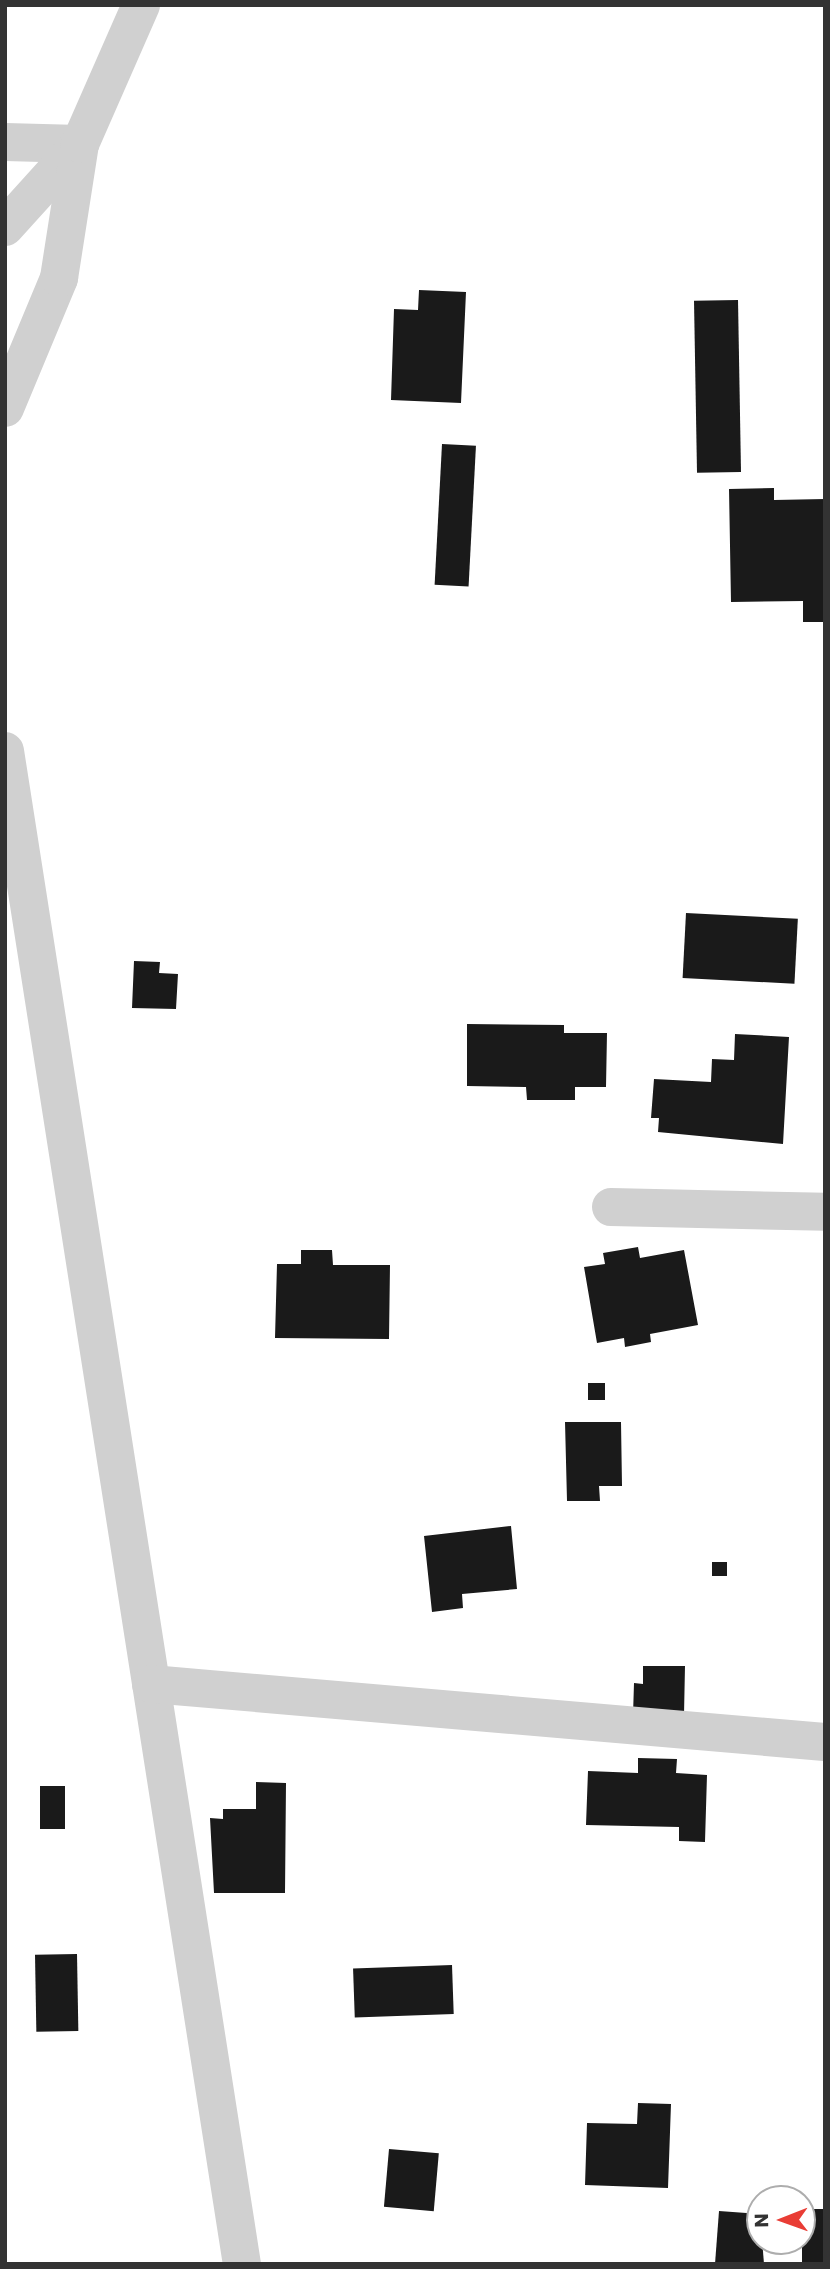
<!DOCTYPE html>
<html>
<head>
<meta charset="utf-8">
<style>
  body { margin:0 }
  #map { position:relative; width:830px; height:2269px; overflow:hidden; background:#fff; font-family:Poppins,sans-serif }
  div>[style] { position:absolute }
  .building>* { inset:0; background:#1a1a1a; transform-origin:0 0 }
  .street>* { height:38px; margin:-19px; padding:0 19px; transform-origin:19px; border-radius:19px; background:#d0d0d0 }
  span { translate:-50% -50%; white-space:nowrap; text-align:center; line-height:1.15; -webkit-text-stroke:7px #fff; paint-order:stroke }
  .frame { position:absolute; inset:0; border:7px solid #333; pointer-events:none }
  .north { position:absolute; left:746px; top:2185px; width:70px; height:70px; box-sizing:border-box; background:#fff; border:2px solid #adadad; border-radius:50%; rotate:269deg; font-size:19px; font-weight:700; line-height:28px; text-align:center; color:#333 }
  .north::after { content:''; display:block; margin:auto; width:24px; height:32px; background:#e93d35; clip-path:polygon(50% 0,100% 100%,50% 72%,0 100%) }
</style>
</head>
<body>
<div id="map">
  <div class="building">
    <i style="clip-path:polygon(419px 290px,466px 292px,461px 403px,391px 400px,394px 309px,418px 310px)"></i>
    <i style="left:738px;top:300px;width:172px;height:44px;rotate:89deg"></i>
    <i style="left:442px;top:444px;width:34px;height:141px;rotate:3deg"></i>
    <i style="clip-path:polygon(774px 488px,774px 500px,825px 499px,825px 622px,803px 622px,803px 601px,731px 602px,729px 489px)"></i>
    <i style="left:686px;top:913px;width:112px;height:65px;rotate:3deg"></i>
    <i style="clip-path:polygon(134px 961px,160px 962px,159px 973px,178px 974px,176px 1009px,132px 1008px)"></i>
    <i style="clip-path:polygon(467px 1024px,564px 1025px,564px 1033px,607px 1033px,606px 1087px,575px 1087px,575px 1100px,527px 1100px,526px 1087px,467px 1086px)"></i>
    <i style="clip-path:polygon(735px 1034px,789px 1037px,783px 1144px,658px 1132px,659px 1118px,651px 1118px,654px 1079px,711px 1082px,712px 1059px,734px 1060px)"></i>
    <i style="clip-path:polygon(638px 1247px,640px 1258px,684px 1250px,698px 1325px,650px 1334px,651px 1342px,625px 1347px,624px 1338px,597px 1343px,584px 1267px,605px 1264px,603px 1253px)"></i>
    <i style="clip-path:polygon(301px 1250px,332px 1250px,333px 1265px,390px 1265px,389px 1339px,275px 1338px,277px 1264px,301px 1264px)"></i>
    <i style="left:588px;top:1383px;width:17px;height:17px"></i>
    <i style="clip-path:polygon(565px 1422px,621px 1422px,622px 1486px,599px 1486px,600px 1501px,567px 1501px)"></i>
    <i style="clip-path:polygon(511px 1526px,517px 1589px,462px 1594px,463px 1608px,432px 1612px,424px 1536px)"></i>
    <i style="left:712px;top:1562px;width:15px;height:14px"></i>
    <i style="clip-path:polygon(643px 1666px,685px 1666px,684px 1715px,633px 1715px,634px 1683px,643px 1684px)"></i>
    <i style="clip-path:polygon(638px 1758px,677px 1759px,676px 1773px,707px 1775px,705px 1842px,679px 1841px,679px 1827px,586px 1825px,588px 1771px,638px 1773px)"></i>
    <i style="clip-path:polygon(256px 1782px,286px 1783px,285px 1893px,214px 1893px,210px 1818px,223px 1819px,223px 1809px,256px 1809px)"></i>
    <i style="left:40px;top:1786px;width:25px;height:43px"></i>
    <i style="left:77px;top:1954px;width:77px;height:42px;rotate:89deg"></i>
    <i style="left:452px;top:1965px;width:49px;height:99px;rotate:88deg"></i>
    <i style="clip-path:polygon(638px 2103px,671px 2104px,668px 2188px,585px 2185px,587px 2123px,637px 2124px)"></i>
    <i style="left:389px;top:2149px;width:50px;height:58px;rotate:5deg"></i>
    <i style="left:802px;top:2209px;width:23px;height:55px"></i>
    <i style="clip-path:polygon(719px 2211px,760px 2214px,764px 2264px,715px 2264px)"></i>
  </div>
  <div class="street">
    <i style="left:5px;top:142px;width:75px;rotate:1.5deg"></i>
    <i style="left:5px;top:227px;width:112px;rotate:-47.9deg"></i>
    <i style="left:5px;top:408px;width:141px;rotate:-67.4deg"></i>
    <i style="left:59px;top:278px;width:136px;rotate:-81.1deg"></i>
    <i style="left:80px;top:144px;width:152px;rotate:-66.3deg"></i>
    <i style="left:5px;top:751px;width:1531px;rotate:81.1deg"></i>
    <i style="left:611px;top:1207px;width:214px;rotate:1.3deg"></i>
    <i style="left:151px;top:1684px;width:676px;rotate:4.92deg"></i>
  </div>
  <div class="frame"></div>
  <div class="north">N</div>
</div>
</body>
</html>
